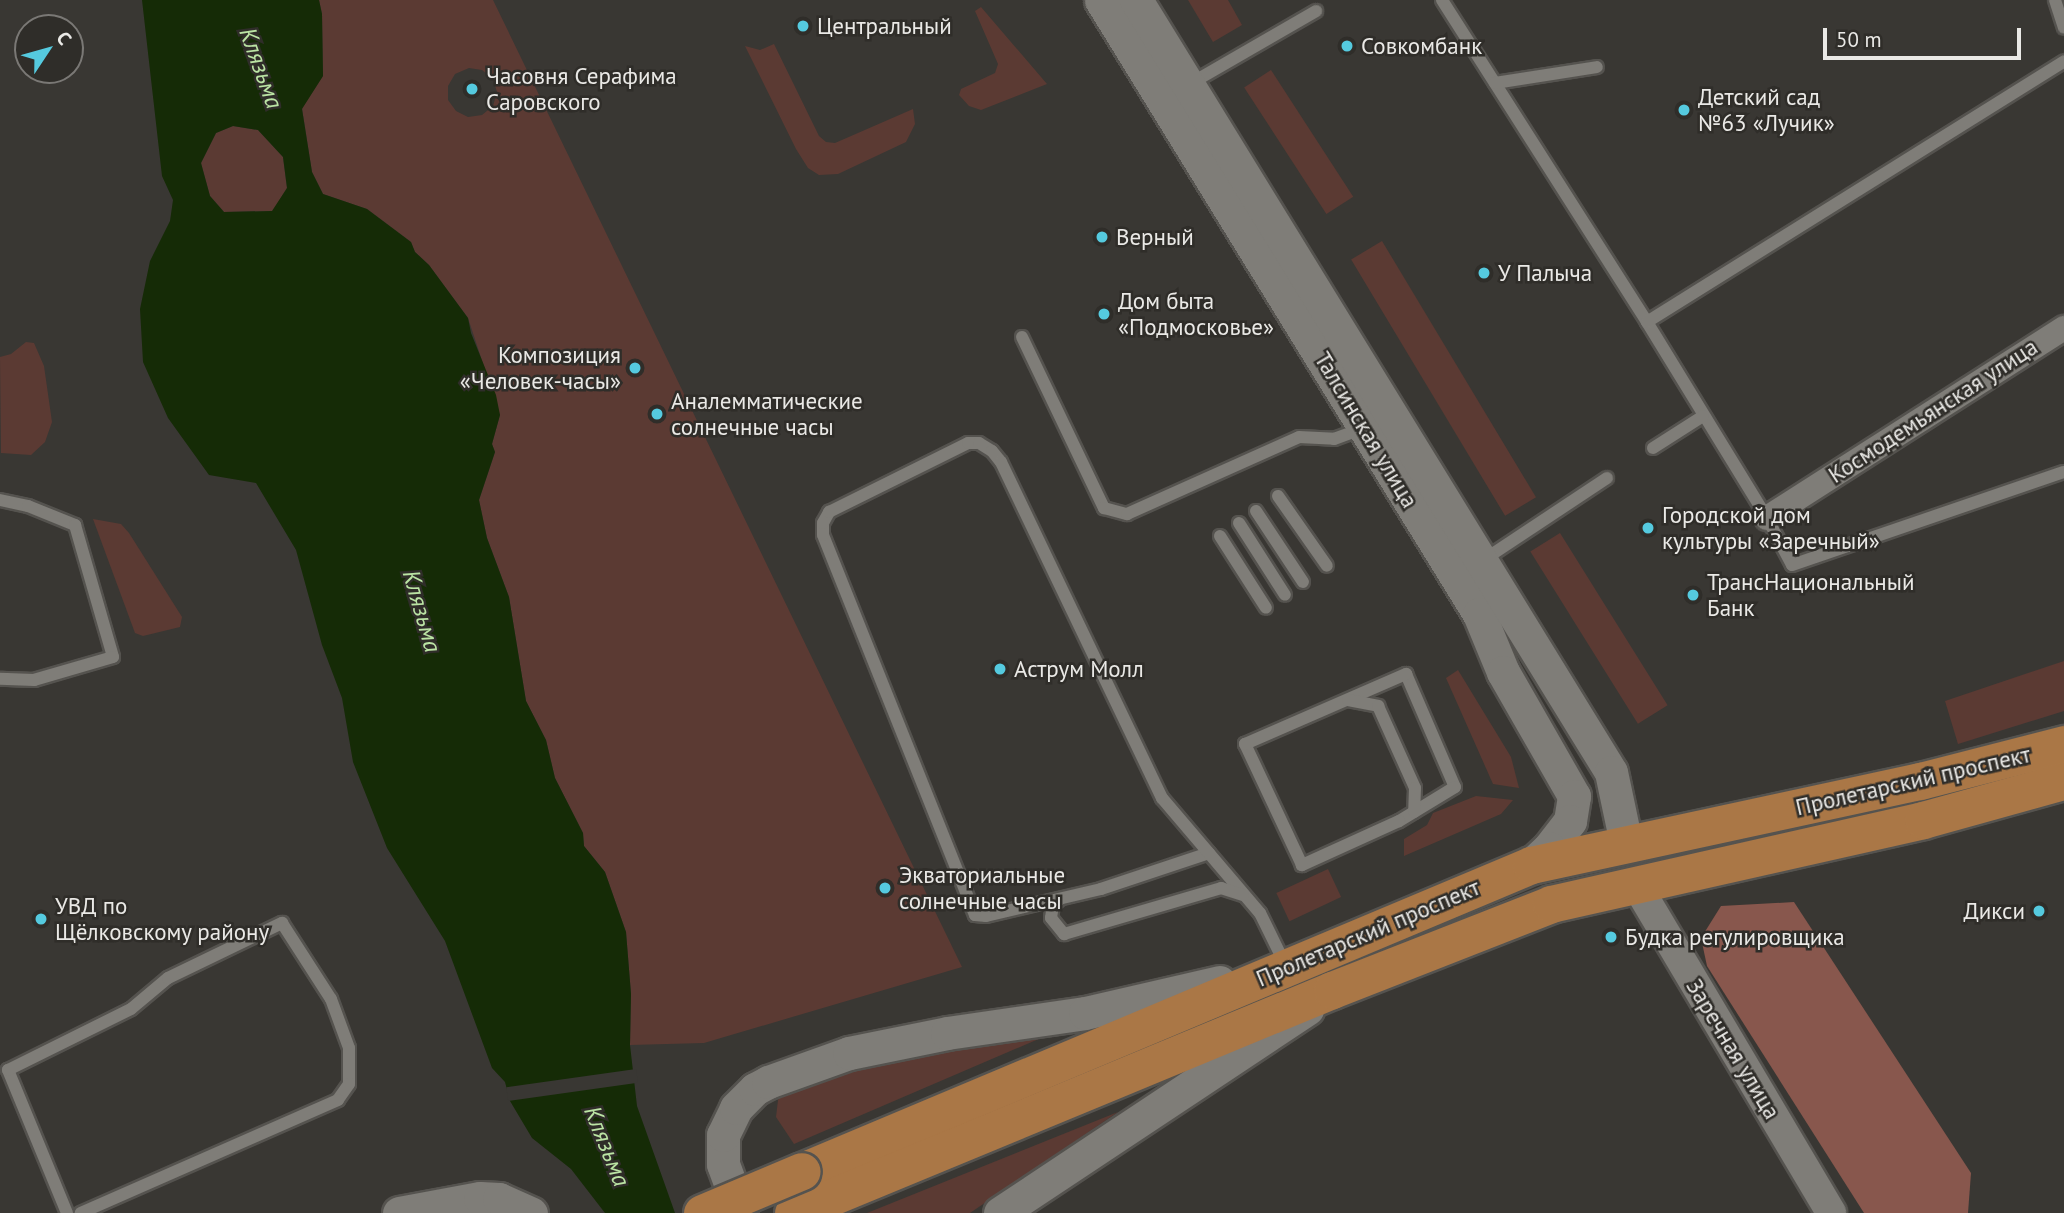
<!DOCTYPE html>
<html>
<head>
<meta charset="utf-8">
<style>
  body { margin:0 }
  #map { position:relative; width:2064px; height:1213px; overflow:hidden; background:#393733; font-family:"PT Sans",sans-serif }
  div>[style] { position:absolute }
  .green>* { inset:0; background:#5b3a33; transform-origin:0 0 }
  .forest>* { inset:0; background:#88574d }
  .water>* { inset:0; background:#152b06 }
  .pier>* { inset:0; background:#393733; transform-origin:0 0 }
  .roads { filter:drop-shadow(2px 0 #55534f) drop-shadow(-2px 0 #55534f) drop-shadow(0 2px #55534f) drop-shadow(0 -2px #55534f) }
  .service>* { height:12px; margin:-6px; padding:0 6px; transform-origin:6px; border-radius:6px; background:#7f7d78 }
  .minor>* { height:24px; margin:-12px; padding:0 12px; transform-origin:12px; border-radius:12px; background:#7f7d78 }
  .tertiary>* { height:30px; margin:-15px; padding:0 15px; transform-origin:15px; border-radius:15px; background:#7f7d78 }
  .secondary>* { height:33px; margin:-16.5px; padding:0 16.5px; transform-origin:16.5px; border-radius:16.5px; background:#7f7d78 }
  .primary>* { height:37px; margin:-18.5px; padding:0 18.5px; transform-origin:18.5px; border-radius:18.5px; background:#aa7746 }
  .bridges { filter:drop-shadow(2px 0 #55534f) drop-shadow(-2px 0 #55534f) drop-shadow(0 2px #55534f) drop-shadow(0 -2px #55534f) }
  .primary-bridge>* { height:37px; margin:-18.5px; padding:0 18.5px; transform-origin:18.5px; border-radius:18.5px; background:#aa7746 }
  .dots>* { width:19px; height:19px; translate:-50% -50%; box-sizing:border-box; border:4px solid #2f2d29; border-radius:50% }
  span { translate:-50% -50%; white-space:nowrap; text-align:center; line-height:1.15; -webkit-text-stroke:5px #2f2d29; paint-order:stroke }
  .poi-label { font-size:23px; color:#eae9e6 }
  .left { translate:0 -50%; text-align:left }
  .right { translate:-100% -50%; text-align:right }
  .street-label { font-size:23px; color:#eae9e6 }
  .water-label { font-size:24px; color:#bbe4a4; font-style:italic }
  .north { position:absolute; left:14px; top:14px; width:70px; height:70px; box-sizing:border-box; background:#2f2d29; border:2px solid #7a7875; border-radius:50%; rotate:54deg; font-size:19px; font-weight:700; line-height:28px; text-align:center; color:#eae9e6 }
  .north::after { content:''; display:block; margin:auto; width:24px; height:32px; background:#55cadf; clip-path:polygon(50% 0,100% 100%,50% 72%,0 100%) }
  .scale { position:absolute; left:1823px; top:28px; width:198px; height:32px; box-sizing:border-box; border:4px solid #eae9e6; border-top:0; padding-left:9px; font-size:21px; line-height:24px; white-space:nowrap; color:#eae9e6; -webkit-text-stroke:5px #2f2d29; paint-order:stroke }
</style>
</head>
<body>
<div id="map">
  <div class="green">
    <i style="clip-path:polygon(evenodd,319px 0,493px 0,962px 967px,704px 1043px,630px 1045px,631px 994px,626px 932px,605px 872px,584px 846px,583px 833px,555px 778px,546px 740px,526px 701px,509px 597px,487px 538px,479px 500px,495px 452px,492px 444px,500px 415px,468px 318px,429px 265px,415px 252px,411px 242px,367px 209px,323px 194px,312px 172px,302px 108px,323px 76px,322px 14px,319px 0,469px 68px,482px 70px,493px 79px,497px 92px,493px 106px,482px 115px,468px 117px,456px 111px,448px 100px,448px 86px,455px 74px,469px 68px)"></i>
    <i style="clip-path:polygon(1188px 0,1228px 0,1242px 25px,1213px 42px)"></i>
    <i style="clip-path:polygon(981px 7px,1047px 84px,981px 110px,969px 106px,959px 95px,961px 89px,995px 73px,998px 64px,975px 11px)"></i>
    <i style="clip-path:polygon(774px 44px,819px 136px,826px 142px,835px 143px,913px 109px,915px 124px,906px 142px,838px 174px,819px 175px,808px 168px,796px 149px,745px 46px,760px 50px)"></i>
    <i style="left:1271px;top:70px;width:151px;height:32px;rotate:57deg"></i>
    <i style="clip-path:polygon(233px 126px,258px 130px,283px 157px,287px 188px,273px 211px,224px 212px,210px 196px,201px 163px,216px 133px)"></i>
    <i style="left:1382px;top:241px;width:299px;height:36px;rotate:59deg"></i>
    <i style="clip-path:polygon(26px 342px,34px 343px,44px 366px,52px 422px,45px 442px,31px 455px,1px 453px,0 357px,11px 354px)"></i>
    <i style="clip-path:polygon(93px 519px,121px 524px,129px 533px,182px 617px,180px 627px,143px 636px,135px 633px)"></i>
    <i style="left:1560px;top:533px;width:203px;height:35px;rotate:58deg"></i>
    <i style="clip-path:polygon(2064px 661px,2064px 711px,1958px 744px,1945px 701px)"></i>
    <i style="clip-path:polygon(1458px 670px,1511px 757px,1519px 788px,1493px 784px,1446px 678px)"></i>
    <i style="clip-path:polygon(1476px 796px,1513px 800px,1501px 814px,1404px 856px,1404px 839px,1427px 825px,1433px 813px)"></i>
    <i style="left:1328px;top:869px;width:31px;height:57px;rotate:65deg"></i>
    <i style="clip-path:polygon(1048px 1035px,794px 1144px,776px 1117px,779px 1092px,836px 1072px,945px 1050px)"></i>
    <i style="clip-path:polygon(1118px 1112px,970px 1213px,867px 1213px)"></i>
  </div>
  <div class="forest">
    <i style="clip-path:polygon(1794px 902px,1971px 1173px,1968px 1213px,1864px 1213px,1707px 966px,1701px 938px,1721px 906px)"></i>
  </div>
  <div class="water">
    <i style="clip-path:polygon(evenodd,142px 0,319px 0,322px 14px,323px 76px,302px 109px,312px 172px,323px 194px,367px 209px,411px 242px,415px 252px,429px 265px,468px 318px,471px 333px,496px 395px,500px 415px,492px 444px,495px 452px,479px 500px,487px 538px,509px 597px,526px 701px,546px 740px,555px 778px,583px 833px,584px 846px,605px 872px,626px 932px,631px 994px,630px 1045px,637px 1106px,675px 1213px,605px 1213px,571px 1169px,532px 1138px,510px 1101px,505px 1082px,492px 1068px,445px 941px,387px 848px,353px 762px,342px 698px,322px 645px,296px 550px,256px 483px,209px 475px,168px 418px,143px 362px,140px 309px,150px 261px,170px 221px,173px 200px,162px 176px,142px 0,233px 126px,258px 130px,283px 157px,287px 188px,272px 211px,224px 212px,210px 196px,201px 163px,216px 133px,233px 126px)"></i>
  </div>
  <div class="pier">
    <i style="left:636px;top:1069px;width:14px;height:131px;rotate:82deg"></i>
  </div>
  <div class="roads">
    <div class="service">
      <i style="left:1442px;top:0;width:382px;rotate:57.5deg"></i>
      <i style="left:1647px;top:322px;width:230px;rotate:58.5deg"></i>
      <i style="left:1767px;top:518px;width:53px;rotate:62deg"></i>
      <i style="left:1792px;top:565px;width:287px;rotate:-18.9deg"></i>
      <i style="left:2055px;top:0;width:29px;rotate:72deg"></i>
      <i style="left:1495px;top:83px;width:103px;rotate:-8.9deg"></i>
      <i style="left:1188px;top:85px;width:148px;rotate:-30deg"></i>
      <i style="left:1647px;top:322px;width:492px;rotate:-32deg"></i>
      <i style="left:1022px;top:337px;width:190px;rotate:64.4deg"></i>
      <i style="left:1104px;top:508px;width:24px;rotate:15deg"></i>
      <i style="left:1127px;top:514px;width:188px;rotate:-24.1deg"></i>
      <i style="left:1299px;top:437px;width:35px;rotate:3deg"></i>
      <i style="left:1334px;top:439px;width:33px;rotate:-20deg"></i>
      <i style="left:1653px;top:448px;width:59px;rotate:-32.6deg"></i>
      <i style="left:1278px;top:496px;width:85px;rotate:55deg"></i>
      <i style="left:0;top:500px;width:29px;rotate:12deg"></i>
      <i style="left:28px;top:506px;width:51px;rotate:22deg"></i>
      <i style="left:75px;top:525px;width:137px;rotate:73.9deg"></i>
      <i style="left:113px;top:657px;width:82px;rotate:163.8deg"></i>
      <i style="left:34px;top:680px;width:34px;rotate:-178deg"></i>
      <i style="left:1256px;top:511px;width:85px;rotate:56.5deg"></i>
      <i style="left:1239px;top:523px;width:85px;rotate:57.4deg"></i>
      <i style="left:1220px;top:536px;width:85px;rotate:57.4deg"></i>
      <i style="left:1482px;top:561px;width:150px;rotate:-33.6deg"></i>
      <i style="left:1406px;top:674px;width:123px;rotate:66.6deg"></i>
      <i style="left:1455px;top:787px;width:66px;rotate:148.7deg"></i>
      <i style="left:1399px;top:821px;width:107px;rotate:155.6deg"></i>
      <i style="left:1302px;top:865px;width:134px;rotate:-115.2deg"></i>
      <i style="left:1245px;top:744px;width:176px;rotate:-23.5deg"></i>
      <i style="left:1348px;top:700px;width:31px;rotate:11deg"></i>
      <i style="left:1378px;top:706px;width:90px;rotate:65.7deg"></i>
      <i style="left:1415px;top:788px;width:24px;rotate:92deg"></i>
      <i style="left:1209px;top:853px;width:114px;rotate:161.6deg"></i>
      <i style="left:1101px;top:889px;width:118px;rotate:166.8deg"></i>
      <i style="left:986px;top:916px;width:11px;rotate:-175deg"></i>
      <i style="left:975px;top:915px;width:409px;rotate:-111.8deg"></i>
      <i style="left:823px;top:535px;width:12px;rotate:-90deg"></i>
      <i style="left:823px;top:523px;width:13px;rotate:-61deg"></i>
      <i style="left:829px;top:512px;width:155px;rotate:-26.4deg"></i>
      <i style="left:968px;top:443px;width:11px"></i>
      <i style="left:979px;top:443px;width:15px;rotate:32deg"></i>
      <i style="left:992px;top:451px;width:14px;rotate:51deg"></i>
      <i style="left:1001px;top:462px;width:373px;rotate:64.4deg"></i>
      <i style="left:1162px;top:798px;width:151px;rotate:49.6deg"></i>
      <i style="left:1260px;top:913px;width:57px;rotate:63.9deg"></i>
      <i style="left:1060px;top:899px;width:9px;rotate:139deg"></i>
      <i style="left:1053px;top:905px;width:13px;rotate:99deg"></i>
      <i style="left:1051px;top:918px;width:21px;rotate:51deg"></i>
      <i style="left:1064px;top:934px;width:164px;rotate:-16.3deg"></i>
      <i style="left:1221px;top:888px;width:23px;rotate:18deg"></i>
      <i style="left:67px;top:1213px;width:155px;rotate:-112.4deg"></i>
      <i style="left:8px;top:1070px;width:137px;rotate:-26.4deg"></i>
      <i style="left:131px;top:1009px;width:48px;rotate:-40deg"></i>
      <i style="left:168px;top:978px;width:127px;rotate:-25.8deg"></i>
      <i style="left:282px;top:923px;width:90px;rotate:57.2deg"></i>
      <i style="left:331px;top:999px;width:52px;rotate:69.8deg"></i>
      <i style="left:349px;top:1048px;width:36px;rotate:90deg"></i>
      <i style="left:349px;top:1084px;width:19px;rotate:125deg"></i>
      <i style="left:338px;top:1100px;width:281px;rotate:156.3deg"></i>
    </div>
    <div class="minor">
      <i style="left:1767px;top:518px;width:353px;rotate:-32.6deg"></i>
    </div>
    <div class="tertiary">
      <i style="left:1636px;top:884px;width:382px;rotate:59.3deg"></i>
    </div>
    <div class="secondary">
      <i style="left:1101px;top:0;width:721px;rotate:58.38deg"></i>
      <i style="left:1479px;top:614px;width:63px;rotate:67.5deg"></i>
      <i style="left:1503px;top:672px;width:143px;rotate:60.2deg"></i>
      <i style="left:1574px;top:796px;width:25px;rotate:99deg"></i>
      <i style="left:1570px;top:821px;width:34px;rotate:128deg"></i>
      <i style="left:1549px;top:848px;width:25px;rotate:137deg"></i>
      <i style="left:1136px;top:0;width:906px;rotate:58.4deg"></i>
      <i style="left:1611px;top:772px;width:73px;rotate:78.1deg"></i>
      <i style="left:399px;top:1213px;width:82px;rotate:-10.5deg"></i>
      <i style="left:480px;top:1198px;width:19px;rotate:3deg"></i>
      <i style="left:499px;top:1199px;width:35px;rotate:24deg"></i>
      <i style="left:741px;top:1213px;width:52px;rotate:-110.2deg"></i>
      <i style="left:723px;top:1164px;width:29px;rotate:-90deg"></i>
      <i style="left:723px;top:1135px;width:30px;rotate:-64deg"></i>
      <i style="left:736px;top:1108px;width:27px;rotate:-45deg"></i>
      <i style="left:755px;top:1089px;width:15px;rotate:-28deg"></i>
      <i style="left:768px;top:1082px;width:86px;rotate:-19.7deg"></i>
      <i style="left:849px;top:1053px;width:100px;rotate:-11.5deg"></i>
      <i style="left:947px;top:1033px;width:139px;rotate:-8.2deg"></i>
      <i style="left:1085px;top:1013px;width:138px;rotate:-13deg"></i>
      <i style="left:1000px;top:1213px;width:369px;rotate:-33.6deg"></i>
    </div>
    <div class="primary">
      <i style="left:802px;top:1171px;width:791px;rotate:-22.77deg"></i>
      <i style="left:1531px;top:865px;width:398px;rotate:-12.2deg"></i>
      <i style="left:1920px;top:781px;width:149px;rotate:-14.4deg"></i>
      <i style="left:793px;top:1213px;width:583px;rotate:-22.48deg"></i>
      <i style="left:1332px;top:990px;width:235px;rotate:-21.4deg"></i>
      <i style="left:1551px;top:904px;width:381px;rotate:-12.7deg"></i>
      <i style="left:1923px;top:820px;width:146px;rotate:-15.5deg"></i>
    </div>
  </div>
  <div class="bridges">
    <div class="primary-bridge">
      <i style="left:702px;top:1213px;width:108px;rotate:-22.8deg"></i>
    </div>
  </div>
  <div class="dots">
    <i style="left:803px;top:26px;background:#55cadf"></i>
    <i style="left:1347px;top:46px;background:#55cadf"></i>
    <i style="left:472px;top:89px;background:#55cadf"></i>
    <i style="left:1684px;top:110px;background:#55cadf"></i>
    <i style="left:1102px;top:237px;background:#55cadf"></i>
    <i style="left:1484px;top:273px;background:#55cadf"></i>
    <i style="left:1104px;top:314px;background:#55cadf"></i>
    <i style="left:635px;top:368px;background:#55cadf"></i>
    <i style="left:657px;top:414px;background:#55cadf"></i>
    <i style="left:1648px;top:528px;background:#55cadf"></i>
    <i style="left:1693px;top:595px;background:#55cadf"></i>
    <i style="left:1000px;top:669px;background:#55cadf"></i>
    <i style="left:885px;top:888px;background:#55cadf"></i>
    <i style="left:2039px;top:911px;background:#55cadf"></i>
    <i style="left:41px;top:919px;background:#55cadf"></i>
    <i style="left:1611px;top:937px;background:#55cadf"></i>
  </div>
  <div class="poi-label">
    <span class="left" style="left:817px;top:26px">Центральный</span>
    <span class="left" style="left:1361px;top:46px">Совкомбанк</span>
    <span class="left" style="left:486px;top:89px">Часовня Серафима<br>Саровского</span>
    <span class="left" style="left:1698px;top:110px">Детский сад<br>№63 «Лучик»</span>
    <span class="left" style="left:1116px;top:237px">Верный</span>
    <span class="left" style="left:1498px;top:273px">У Палыча</span>
    <span class="left" style="left:1118px;top:314px">Дом быта<br>«Подмосковье»</span>
    <span class="right" style="left:621px;top:368px">Композиция<br>«Человек-часы»</span>
    <span class="left" style="left:671px;top:414px">Аналемматические<br>солнечные часы</span>
    <span class="left" style="left:1662px;top:528px">Городской дом<br>культуры «Заречный»</span>
    <span class="left" style="left:1707px;top:595px">ТрансНациональный<br>Банк</span>
    <span class="left" style="left:1014px;top:669px">Аструм Молл</span>
    <span class="left" style="left:899px;top:888px">Экваториальные<br>солнечные часы</span>
    <span class="left" style="left:55px;top:919px">УВД по<br>Щёлковскому району</span>
    <span class="right" style="left:2025px;top:911px">Дикси</span>
    <span class="left" style="left:1625px;top:937px">Будка регулировщика</span>
  </div>
  <div class="street-label">
    <span style="left:1933px;top:411px;rotate:-33deg">Космодемьянская улица</span>
    <span style="left:1366px;top:430px;rotate:59deg">Талсинская улица</span>
    <span style="left:1913px;top:781px;rotate:-13deg">Пролетарский проспект</span>
    <span style="left:1368px;top:933px;rotate:-23deg">Пролетарский проспект</span>
    <span style="left:1733px;top:1049px;rotate:59deg">Заречная улица</span>
  </div>
  <div class="water-label">
    <span style="left:261px;top:68px;rotate:70deg">Клязьма</span>
    <span style="left:422px;top:611px;rotate:74deg">Клязьма</span>
    <span style="left:607px;top:1146px;rotate:68deg">Клязьма</span>
  </div>
  <div class="north">С</div>
  <div class="scale">50 m</div>
</div>
</body>
</html>
